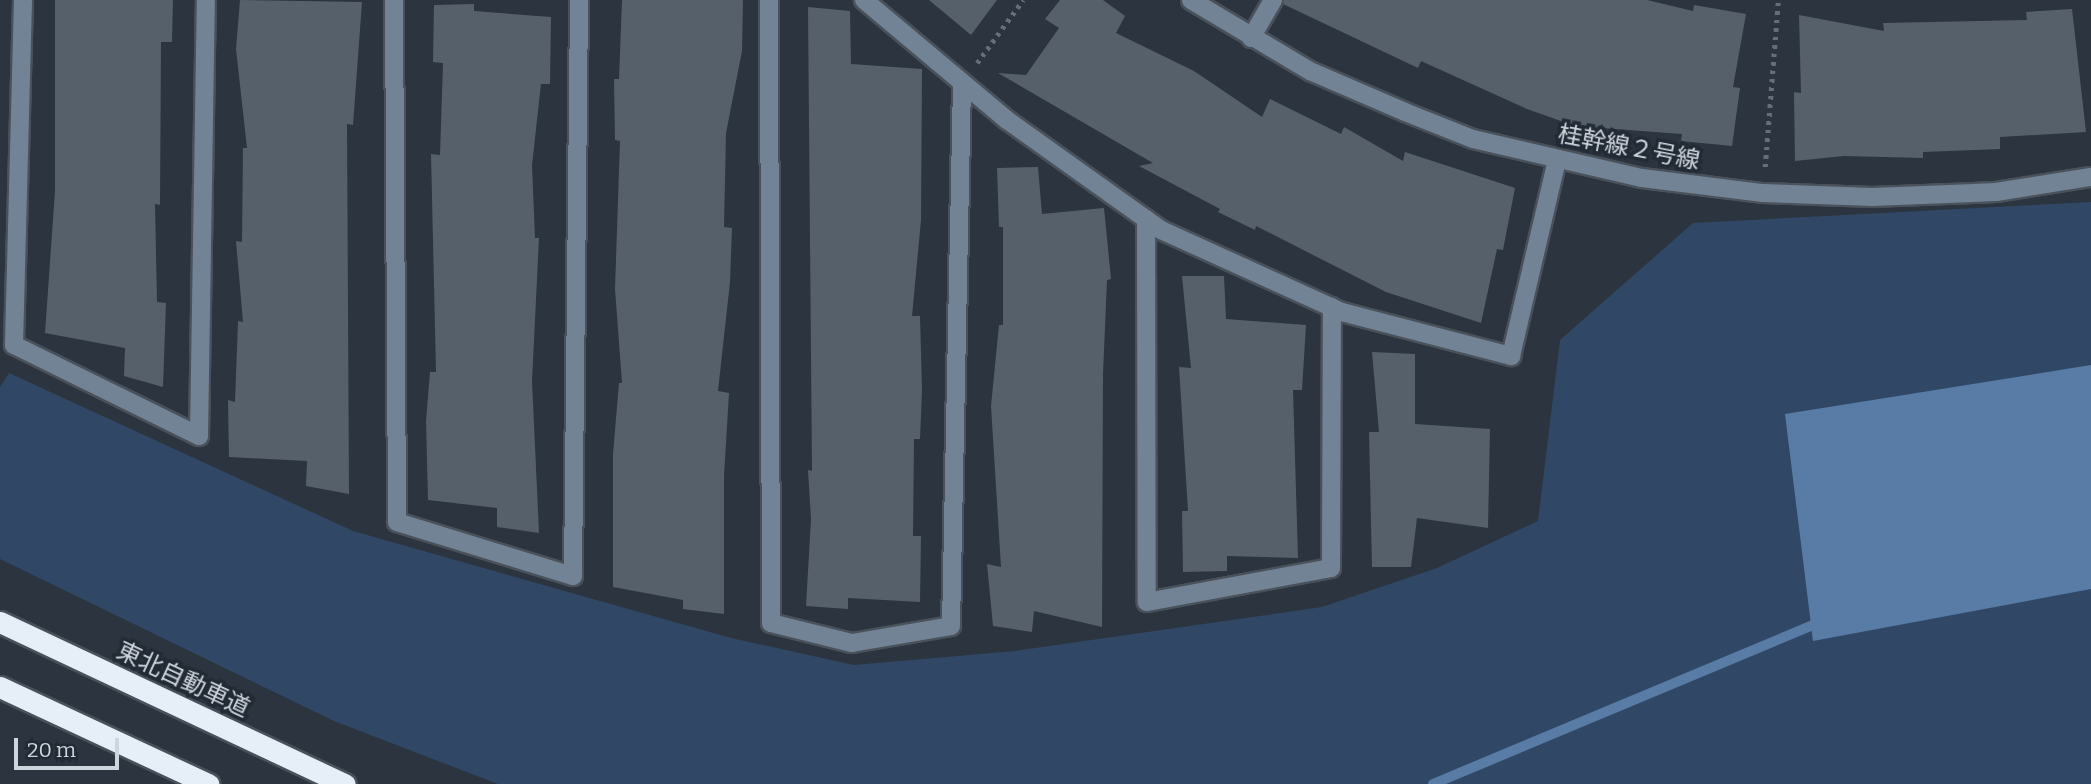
<!DOCTYPE html>
<html>
<head>
<meta charset="utf-8">
<style>
  body { margin:0 }
  #map { position:relative; width:2091px; height:784px; overflow:hidden; background:#2c343f; font-family:Bitter,"Noto Sans JP",serif }
  div>[style] { position:absolute }
  .green>* { inset:0; background:#304865 }
  .water>* { inset:0; background:#587ca6 }
  .stream>* { height:10px; margin:-5px; padding:0 5px; transform-origin:5px; border-radius:5px; background:#587ca6 }
  .building>* { inset:0; background:#56606b }
  .path>* { height:4.5px; margin-top:-2.25px; transform-origin:0; background:repeating-linear-gradient(90deg,#676e78 0 3.5px,transparent 0 8.5px) }
  .roads { filter:drop-shadow(2px 0 #49515b) drop-shadow(-2px 0 #49515b) drop-shadow(0 2px #49515b) drop-shadow(0 -2px #49515b) }
  .minor>* { height:18px; margin:-9px; padding:0 9px; transform-origin:9px; border-radius:9px; background:#738396 }
  .highway>* { height:21px; margin:-10.5px; padding:0 10.5px; transform-origin:10.5px; border-radius:10.5px; background:#e6eef8 }
  span { translate:-50% -50%; white-space:nowrap; text-align:center; line-height:1.15; -webkit-text-stroke:7px #222a35; paint-order:stroke }
  .street-label { font-size:24px; color:#cfd5dc }
  .scale { position:absolute; left:14px; top:738px; width:105px; height:32px; box-sizing:border-box; border:4px solid #cfd5dc; border-top:0; padding-left:9px; font-size:21px; line-height:24px; white-space:nowrap; color:#cfd5dc; -webkit-text-stroke:5px #222a35; paint-order:stroke }
</style>
</head>
<body>
<div id="map">
  <div class="green">
    <i style="clip-path:polygon(2091px 202px,2091px 784px,498px 784px,334px 721px,0 559px,0 387px,9px 373px,353px 531px,731px 638px,854px 665px,1015px 651px,1322px 607px,1437px 568px,1538px 521px,1560px 340px,1693px 223px)"></i>
  </div>
  <div class="water">
    <i style="clip-path:polygon(2091px 365px,2091px 589px,1813px 641px,1785px 414px)"></i>
  </div>
  <div class="stream">
    <i style="left:1433px;top:784px;width:420px;rotate:-22.7deg"></i>
  </div>
  <div class="building">
    <i style="clip-path:polygon(55px 0,173px 0,172px 42px,161px 42px,160px 205px,155px 204px,157px 302px,166px 303px,163px 387px,124px 376px,125px 348px,45px 333px,55px 191px)"></i>
    <i style="clip-path:polygon(240px 0,362px 2px,353px 125px,347px 124px,349px 494px,306px 486px,307px 461px,229px 457px,228px 400px,235px 402px,238px 321px,243px 322px,236px 241px,242px 242px,243px 148px,247px 148px,236px 49px)"></i>
    <i style="clip-path:polygon(622px 0,743px 0,742px 51px,726px 133px,724px 227px,732px 228px,730px 282px,718px 391px,729px 393px,724px 476px,724px 614px,683px 609px,683px 600px,613px 587px,613px 454px,619px 383px,622px 383px,615px 289px,620px 141px,615px 140px,614px 79px,619px 79px)"></i>
    <i style="clip-path:polygon(929px 0,997px 0,971px 35px)"></i>
    <i style="clip-path:polygon(1060px 0,1103px 0,1125px 16px,1116px 33px,1194px 71px,1262px 117px,1270px 99px,1341px 134px,1344px 127px,1403px 161px,1405px 152px,1515px 188px,1503px 250px,1497px 249px,1481px 323px,1386px 292px,1256px 226px,1255px 230px,1218px 212px,1220px 209px,1139px 166px,1153px 163px,998px 73px,1026px 75px,1059px 28px,1045px 19px)"></i>
    <i style="clip-path:polygon(1284px 0,1647px 0,1693px 11px,1694px 5px,1746px 14px,1733px 87px,1740px 88px,1732px 146px,1681px 141px,1682px 134px,1575px 126px,1527px 109px,1421px 61px,1418px 68px,1283px 4px)"></i>
    <i style="clip-path:polygon(474px 4px,474px 11px,551px 17px,550px 84px,541px 84px,532px 165px,535px 238px,539px 238px,532px 381px,539px 533px,497px 527px,497px 508px,428px 500px,426px 421px,430px 372px,436px 372px,431px 154px,440px 155px,443px 63px,433px 62px,434px 5px)"></i>
    <i style="clip-path:polygon(808px 7px,850px 11px,851px 64px,922px 69px,921px 220px,912px 316px,920px 316px,922px 390px,920px 439px,914px 439px,913px 536px,921px 536px,920px 602px,848px 598px,848px 609px,806px 606px,811px 519px,808px 470px,812px 471px)"></i>
    <i style="clip-path:polygon(2072px 9px,2086px 132px,2000px 137px,2000px 149px,1923px 152px,1923px 158px,1844px 156px,1795px 161px,1794px 92px,1801px 93px,1799px 15px,1884px 31px,1883px 23px,2027px 20px,2026px 12px)"></i>
    <i style="clip-path:polygon(1038px 167px,1042px 214px,1104px 208px,1111px 279px,1107px 280px,1103px 374px,1102px 627px,1034px 611px,1032px 632px,993px 626px,987px 564px,1001px 567px,991px 406px,999px 325px,1003px 325px,1003px 227px,999px 227px,997px 168px)"></i>
    <i style="clip-path:polygon(1182px 276px,1224px 276px,1226px 319px,1306px 325px,1302px 390px,1293px 390px,1298px 558px,1227px 556px,1227px 571px,1183px 572px,1182px 511px,1188px 511px,1179px 367px,1191px 368px)"></i>
    <i style="clip-path:polygon(1372px 352px,1415px 354px,1415px 424px,1490px 429px,1488px 528px,1417px 518px,1411px 567px,1372px 567px,1369px 432px,1379px 432px)"></i>
  </div>
  <div class="path">
    <i style="left:977px;top:63px;width:78px;rotate:-53.9deg"></i>
    <i style="left:1765px;top:167px;width:168px;rotate:-85.5deg"></i>
  </div>
  <div class="roads">
    <div class="minor">
      <i style="left:23px;top:0;width:345px;rotate:91.5deg"></i>
      <i style="left:14px;top:345px;width:206px;rotate:26.2deg"></i>
      <i style="left:199px;top:436px;width:436px;rotate:-89.1deg"></i>
      <i style="left:394px;top:0;width:522px;rotate:89.67deg"></i>
      <i style="left:397px;top:522px;width:184px;rotate:17.1deg"></i>
      <i style="left:573px;top:576px;width:576px;rotate:-89.4deg"></i>
      <i style="left:769px;top:0;width:623px;rotate:89.82deg"></i>
      <i style="left:771px;top:623px;width:83px;rotate:13.9deg"></i>
      <i style="left:852px;top:643px;width:100px;rotate:-9.7deg"></i>
      <i style="left:951px;top:626px;width:543px;rotate:-88.84deg"></i>
      <i style="left:864px;top:0;width:187px;rotate:40deg"></i>
      <i style="left:1007px;top:120px;width:189px;rotate:35.5deg"></i>
      <i style="left:1161px;top:230px;width:199px;rotate:24.4deg"></i>
      <i style="left:1342px;top:312px;width:175px;rotate:14.6deg"></i>
      <i style="left:1511px;top:356px;width:201px;rotate:-76.8deg"></i>
      <i style="left:1191px;top:0;width:139px;rotate:30.8deg"></i>
      <i style="left:1310px;top:71px;width:103px;rotate:23.3deg"></i>
      <i style="left:1405px;top:112px;width:73px;rotate:21.7deg"></i>
      <i style="left:1473px;top:139px;width:173px;rotate:13deg"></i>
      <i style="left:1642px;top:178px;width:122px;rotate:7.1deg"></i>
      <i style="left:1763px;top:193px;width:109px;rotate:2.1deg"></i>
      <i style="left:1872px;top:197px;width:124px;rotate:-2.3deg"></i>
      <i style="left:1996px;top:192px;width:96px;rotate:-9deg"></i>
      <i style="left:1251px;top:38px;width:44px;rotate:-59.9deg"></i>
      <i style="left:1146px;top:219px;width:383px;rotate:89.9deg"></i>
      <i style="left:1147px;top:602px;width:187px;rotate:-10.5deg"></i>
      <i style="left:1331px;top:568px;width:261px;rotate:-89.8deg"></i>
    </div>
    <div class="highway">
      <i style="left:0;top:622px;width:381px;rotate:25.2deg"></i>
      <i style="left:0;top:687px;width:230px;rotate:25deg"></i>
    </div>
  </div>
  <div class="street-label">
    <span style="left:1629px;top:148px;rotate:11deg">桂幹線２号線</span>
    <span style="left:183px;top:680px;rotate:25deg">東北自動車道</span>
  </div>
  <div class="scale">20 m</div>
</div>
</body>
</html>
